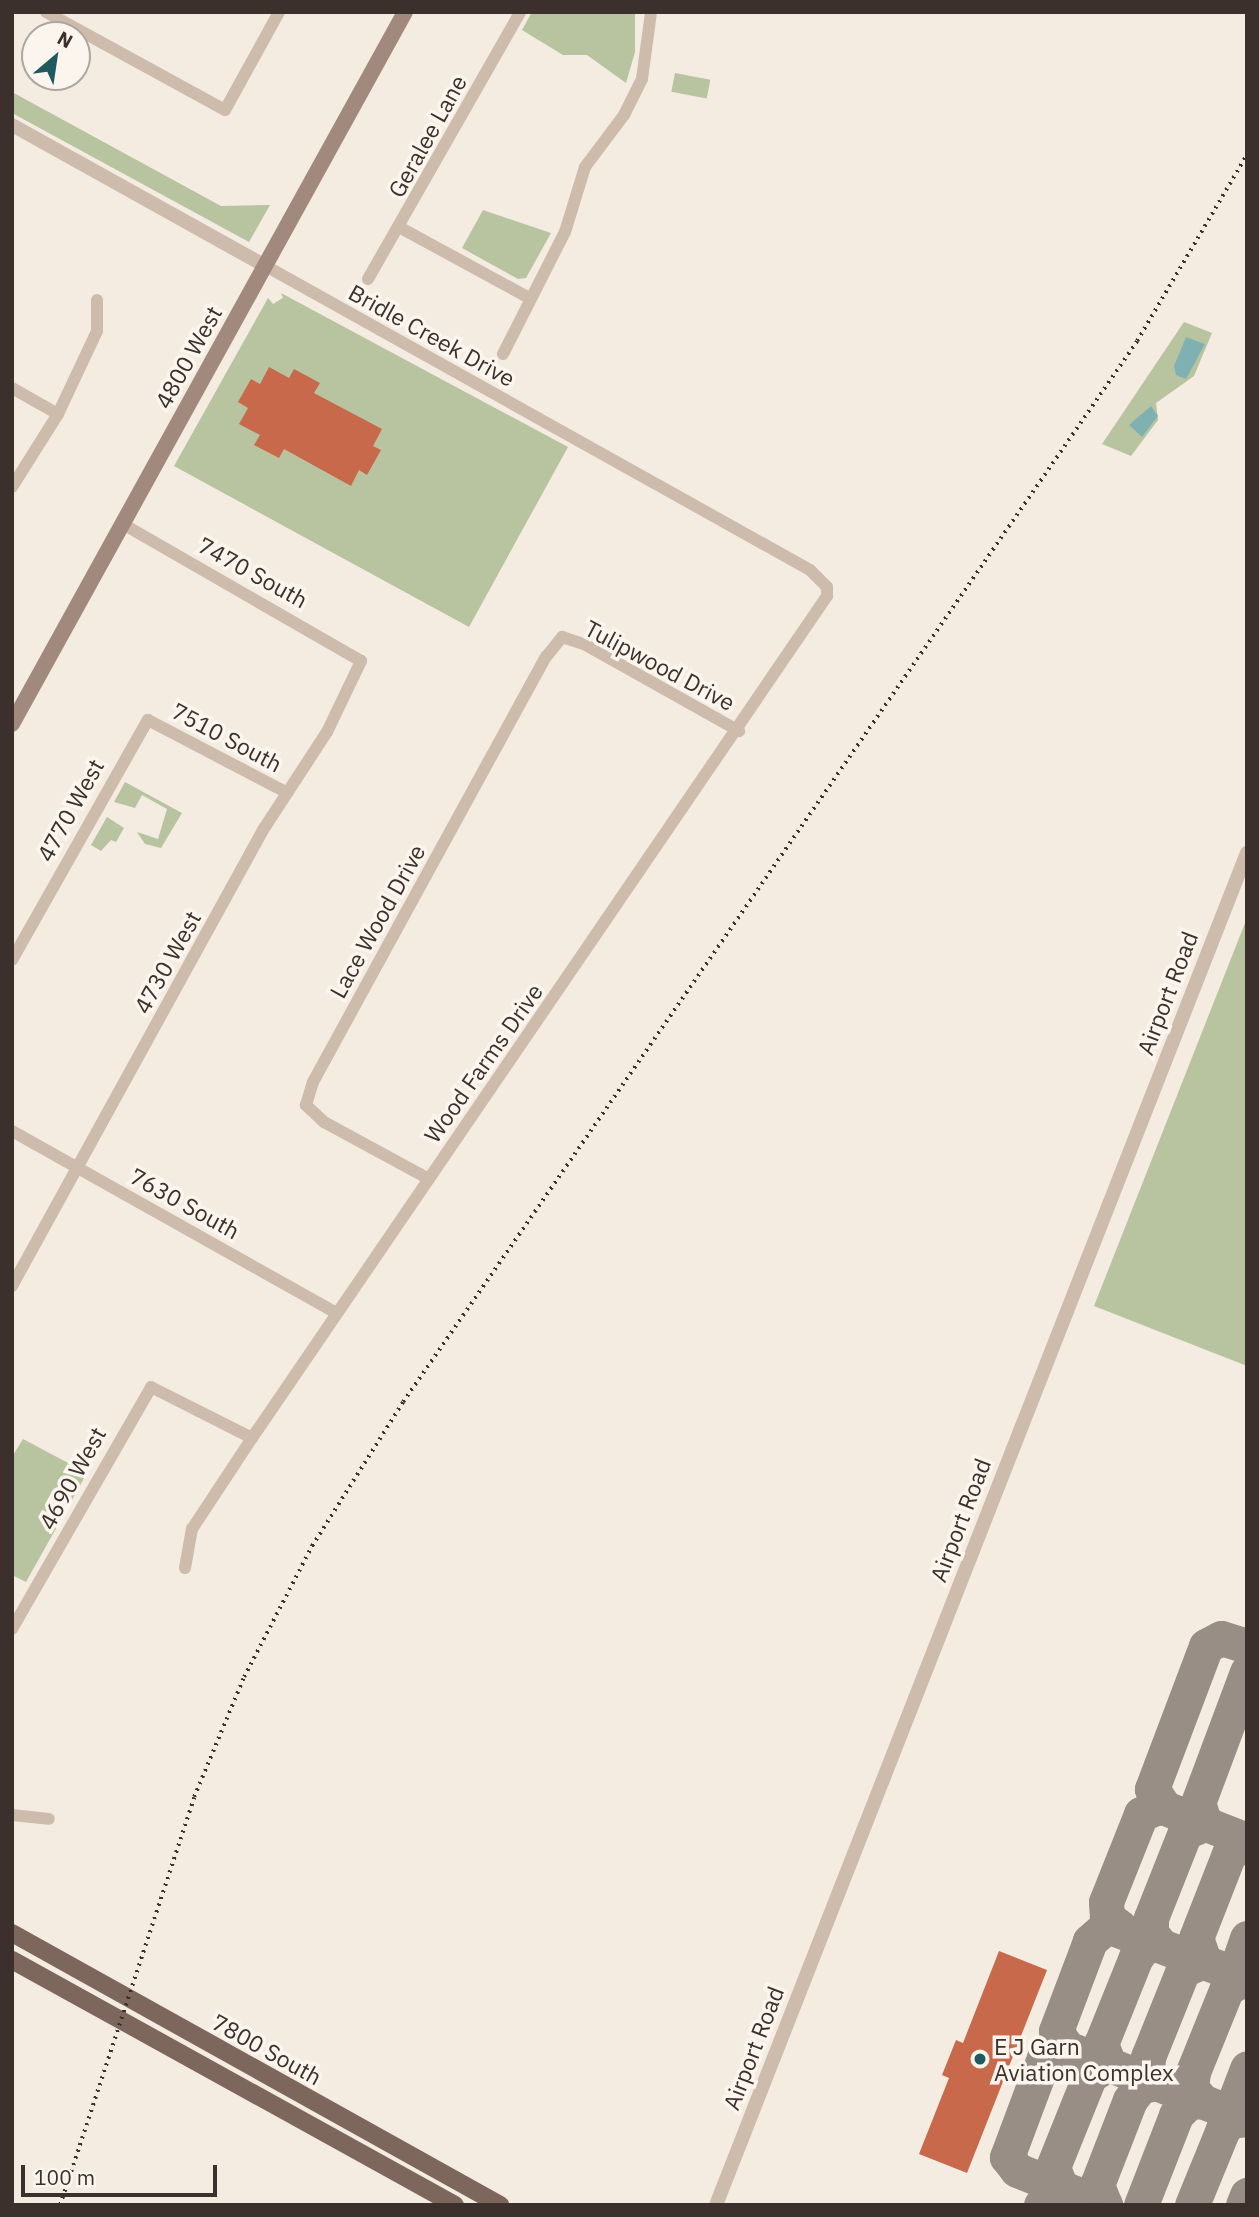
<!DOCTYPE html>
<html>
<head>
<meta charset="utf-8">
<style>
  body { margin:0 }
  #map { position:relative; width:1259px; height:2217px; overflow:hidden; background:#f4ebe1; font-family:"IBM Plex Sans",sans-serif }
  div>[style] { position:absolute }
  .green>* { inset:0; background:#b8c4a0; transform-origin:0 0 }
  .water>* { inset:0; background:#7fb0b2 }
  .taxiway>* { height:35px; margin:-17.5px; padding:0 17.5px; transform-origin:17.5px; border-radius:17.5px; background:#988e86 }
  .building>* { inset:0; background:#c8694b }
  .minor>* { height:12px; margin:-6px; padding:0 6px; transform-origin:6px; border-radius:6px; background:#cdbbac }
  .tertiary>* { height:14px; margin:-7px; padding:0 7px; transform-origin:7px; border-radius:7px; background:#cdbbac }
  .secondary>* { height:16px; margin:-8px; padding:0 8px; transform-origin:8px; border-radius:8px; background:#a18a7d }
  .primary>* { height:18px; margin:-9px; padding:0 9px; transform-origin:9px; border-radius:9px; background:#7d675c }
  .rail>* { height:3.5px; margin-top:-1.75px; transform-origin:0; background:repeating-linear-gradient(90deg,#3b302b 0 2px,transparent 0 7px) }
  .dots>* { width:19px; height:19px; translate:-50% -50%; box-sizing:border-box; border:4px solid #fbf5ee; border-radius:50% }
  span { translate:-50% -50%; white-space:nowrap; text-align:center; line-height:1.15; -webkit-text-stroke:7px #fbf5ee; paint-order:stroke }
  .street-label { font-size:23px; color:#3b302b }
  .poi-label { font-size:23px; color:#3b302b }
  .left { translate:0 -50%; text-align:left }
  .frame { position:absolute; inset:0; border:14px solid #3b302b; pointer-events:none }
  .north { position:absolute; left:21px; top:21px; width:70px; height:70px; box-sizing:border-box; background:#fbf5ee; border:2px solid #aea6a0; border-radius:50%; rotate:29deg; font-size:19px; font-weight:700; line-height:28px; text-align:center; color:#3b302b }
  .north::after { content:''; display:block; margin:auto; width:24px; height:32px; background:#1f5a5e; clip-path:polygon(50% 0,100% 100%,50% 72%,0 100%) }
  .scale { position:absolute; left:21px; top:2165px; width:196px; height:32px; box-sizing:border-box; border:4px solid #3b302b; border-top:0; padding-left:9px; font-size:21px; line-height:24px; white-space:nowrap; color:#3b302b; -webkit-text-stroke:5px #fbf5ee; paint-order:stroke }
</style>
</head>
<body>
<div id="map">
  <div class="green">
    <i style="clip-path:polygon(532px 12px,635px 12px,635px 52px,626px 83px,587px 55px,563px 55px,522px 30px)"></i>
    <i style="left:675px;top:73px;width:36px;height:19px;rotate:11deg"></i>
    <i style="clip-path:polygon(12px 92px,221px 206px,270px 205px,249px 242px,12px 113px)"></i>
    <i style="clip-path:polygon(483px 210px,551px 233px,526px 278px,518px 279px,462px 248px)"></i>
    <i style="clip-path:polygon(281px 293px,568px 447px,469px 627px,174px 466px,268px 298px,273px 304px,283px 298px)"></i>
    <i style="clip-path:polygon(1184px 322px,1212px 333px,1194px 376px,1156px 403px,1158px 420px,1131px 456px,1102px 444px)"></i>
    <i style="clip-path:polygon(125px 782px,182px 813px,161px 848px,145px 844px,137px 832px,158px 839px,167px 809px,142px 795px,135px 808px,114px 802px)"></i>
    <i style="clip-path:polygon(107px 817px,124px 828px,116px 842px,111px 840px,101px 851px,91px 845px)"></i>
    <i style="clip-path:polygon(1247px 918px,1247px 1366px,1094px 1306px)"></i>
    <i style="clip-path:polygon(23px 1439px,87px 1473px,26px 1582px,12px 1575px,12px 1457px)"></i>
  </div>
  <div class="water">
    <i style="clip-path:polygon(1186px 337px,1205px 344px,1186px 379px,1176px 375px,1174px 366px)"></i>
    <i style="clip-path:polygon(1151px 406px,1158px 416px,1142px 437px,1129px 425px)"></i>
  </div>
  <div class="taxiway">
    <i style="left:1247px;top:1646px;width:27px;rotate:-163deg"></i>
    <i style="left:1221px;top:1638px;width:17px;rotate:152deg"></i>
    <i style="left:1206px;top:1646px;width:153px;rotate:110.7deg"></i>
    <i style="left:1152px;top:1789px;width:23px;rotate:56deg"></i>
    <i style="left:1165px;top:1808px;width:88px;rotate:21.3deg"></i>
    <i style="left:1205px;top:1824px;width:22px;rotate:-108deg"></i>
    <i style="left:1198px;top:1803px;width:140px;rotate:-69.5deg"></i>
    <i style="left:1121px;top:1928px;width:18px;rotate:-142deg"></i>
    <i style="left:1107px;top:1917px;width:15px;rotate:-94deg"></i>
    <i style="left:1106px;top:1902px;width:95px;rotate:-68.3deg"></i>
    <i style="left:1141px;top:1814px;width:22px;rotate:-22deg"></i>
    <i style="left:1247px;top:1938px;width:24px;rotate:109deg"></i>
    <i style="left:1239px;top:1961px;width:17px;rotate:62deg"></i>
    <i style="left:1159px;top:1943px;width:13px;rotate:-129deg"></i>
    <i style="left:1151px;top:1933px;width:15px;rotate:-90deg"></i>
    <i style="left:1151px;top:1918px;width:92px;rotate:-68.4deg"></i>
    <i style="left:1185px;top:1832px;width:22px;rotate:-22deg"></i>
    <i style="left:1204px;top:1961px;width:24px;rotate:-109deg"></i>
    <i style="left:1196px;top:1938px;width:90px;rotate:-68.6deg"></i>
    <i style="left:1229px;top:1854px;width:22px;rotate:-36deg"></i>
    <i style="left:1247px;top:1978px;width:149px;rotate:-159.6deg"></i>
    <i style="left:1107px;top:1926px;width:23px;rotate:139deg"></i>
    <i style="left:1090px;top:1941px;width:96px;rotate:110.7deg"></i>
    <i style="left:1056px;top:2031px;width:20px;rotate:57deg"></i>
    <i style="left:1067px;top:2048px;width:193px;rotate:21.5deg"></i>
    <i style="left:1067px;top:2048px;width:25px;rotate:157deg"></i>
    <i style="left:1044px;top:2058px;width:106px;rotate:110.5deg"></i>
    <i style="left:1007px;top:2157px;width:16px;rotate:52deg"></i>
    <i style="left:1017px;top:2170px;width:95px;rotate:21.7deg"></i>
    <i style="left:1157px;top:2083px;width:15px;rotate:-132deg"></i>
    <i style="left:1147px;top:2072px;width:15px;rotate:-86deg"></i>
    <i style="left:1148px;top:2057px;width:94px;rotate:-68.1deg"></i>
    <i style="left:1183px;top:1970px;width:23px;rotate:-23deg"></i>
    <i style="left:1202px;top:2101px;width:17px;rotate:-130deg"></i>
    <i style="left:1191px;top:2088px;width:16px;rotate:-83deg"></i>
    <i style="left:1193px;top:2072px;width:91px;rotate:-68deg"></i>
    <i style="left:1227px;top:1988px;width:22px;rotate:-27deg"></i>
    <i style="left:1247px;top:2119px;width:22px;rotate:-122deg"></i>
    <i style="left:1235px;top:2100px;width:34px;rotate:-69deg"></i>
    <i style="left:1041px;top:2205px;width:26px;rotate:-40deg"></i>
    <i style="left:1061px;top:2188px;width:22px;rotate:-111deg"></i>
    <i style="left:1053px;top:2167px;width:99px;rotate:-68.1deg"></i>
    <i style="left:1090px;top:2075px;width:22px;rotate:-30deg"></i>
    <i style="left:1109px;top:2064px;width:22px;rotate:-112deg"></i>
    <i style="left:1101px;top:2044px;width:94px;rotate:-68.1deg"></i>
    <i style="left:1136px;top:1957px;width:14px;rotate:-51deg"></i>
    <i style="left:1145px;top:1946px;width:14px;rotate:-12deg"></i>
    <i style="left:1105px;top:2205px;width:22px;rotate:-112deg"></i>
    <i style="left:1097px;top:2185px;width:91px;rotate:-68.8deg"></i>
    <i style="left:1130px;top:2100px;width:18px;rotate:-52deg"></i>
    <i style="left:1141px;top:2086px;width:16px;rotate:-11deg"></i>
    <i style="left:1141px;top:2205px;width:97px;rotate:-68.7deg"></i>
    <i style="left:1176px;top:2115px;width:18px;rotate:-45deg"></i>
    <i style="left:1189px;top:2102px;width:13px;rotate:-4deg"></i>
    <i style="left:1192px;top:2205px;width:82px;rotate:-67.8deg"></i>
    <i style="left:1223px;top:2129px;width:11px;rotate:-45deg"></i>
    <i style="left:1231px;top:2121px;width:16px;rotate:-7deg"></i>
    <i style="left:1243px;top:2205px;width:11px;rotate:-68deg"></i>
  </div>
  <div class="building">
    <i style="clip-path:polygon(269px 367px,289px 378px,294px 369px,320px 383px,314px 393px,382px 429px,373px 446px,381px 450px,367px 475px,359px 470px,351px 486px,284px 449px,279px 458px,254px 445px,260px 435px,239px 424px,248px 408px,238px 402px,251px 379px,260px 384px)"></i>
    <i style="clip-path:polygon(999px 1951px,1047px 1970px,967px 2173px,919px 2154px,949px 2078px,942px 2075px,956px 2040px,963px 2043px)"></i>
  </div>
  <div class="minor">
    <i style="left:46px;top:12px;width:204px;rotate:28.7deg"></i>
    <i style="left:225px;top:110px;width:112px;rotate:-61.1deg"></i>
    <i style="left:399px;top:227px;width:150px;rotate:28.6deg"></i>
    <i style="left:368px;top:279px;width:307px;rotate:-60.3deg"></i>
    <i style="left:503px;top:354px;width:137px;rotate:-63.1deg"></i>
    <i style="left:565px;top:232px;width:68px;rotate:-72.9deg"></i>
    <i style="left:585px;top:167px;width:65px;rotate:-53.1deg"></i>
    <i style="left:624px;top:115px;width:40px;rotate:-63.4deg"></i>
    <i style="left:642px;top:79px;width:68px;rotate:-82.3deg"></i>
    <i style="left:12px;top:388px;width:53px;rotate:29.5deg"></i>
    <i style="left:12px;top:487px;width:86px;rotate:-57.8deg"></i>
    <i style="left:58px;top:414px;width:92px;rotate:-64.8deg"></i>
    <i style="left:97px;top:331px;width:31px;rotate:-90deg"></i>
    <i style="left:12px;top:960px;width:276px;rotate:-60.5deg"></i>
    <i style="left:148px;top:720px;width:156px;rotate:27.6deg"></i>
    <i style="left:12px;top:1131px;width:372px;rotate:29.3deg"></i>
    <i style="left:429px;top:1179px;width:119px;rotate:-151.5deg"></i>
    <i style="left:324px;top:1122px;width:25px;rotate:-137deg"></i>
    <i style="left:306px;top:1105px;width:24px;rotate:-73deg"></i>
    <i style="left:313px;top:1082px;width:485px;rotate:-61.3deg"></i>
    <i style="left:546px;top:657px;width:26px;rotate:-51deg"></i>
    <i style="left:562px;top:637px;width:23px;rotate:18deg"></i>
    <i style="left:584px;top:644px;width:178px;rotate:29.3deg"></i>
    <i style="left:12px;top:1286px;width:521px;rotate:-61.17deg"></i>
    <i style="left:263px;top:830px;width:117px;rotate:-56.9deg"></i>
    <i style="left:327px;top:732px;width:79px;rotate:-64.4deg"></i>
    <i style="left:361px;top:661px;width:275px;rotate:-150.1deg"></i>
    <i style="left:185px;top:1568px;width:40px;rotate:-80deg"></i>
    <i style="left:192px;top:1529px;width:109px;rotate:-56.6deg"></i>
    <i style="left:252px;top:1438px;width:1020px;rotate:-55.67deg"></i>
    <i style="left:827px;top:596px;width:9px;rotate:-90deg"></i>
    <i style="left:827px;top:587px;width:24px;rotate:-135deg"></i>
    <i style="left:810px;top:570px;width:625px;rotate:-150.81deg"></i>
    <i style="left:12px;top:1629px;width:279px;rotate:-60.1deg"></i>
    <i style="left:151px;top:1387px;width:113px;rotate:26.8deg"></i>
    <i style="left:12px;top:1815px;width:37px;rotate:6deg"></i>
  </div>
  <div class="tertiary">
    <i style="left:12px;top:125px;width:288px;rotate:29.1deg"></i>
    <i style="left:716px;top:2205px;width:1453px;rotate:-68.56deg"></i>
  </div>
  <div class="secondary">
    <i style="left:12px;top:724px;width:813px;rotate:-61.1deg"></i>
  </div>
  <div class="primary">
    <i style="left:12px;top:1933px;width:559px;rotate:29.13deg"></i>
    <i style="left:12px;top:1960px;width:506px;rotate:28.94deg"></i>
  </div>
  <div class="rail">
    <i style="left:60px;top:2205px;width:429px;rotate:-71.8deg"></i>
    <i style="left:194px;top:1797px;width:130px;rotate:-67.4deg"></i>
    <i style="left:244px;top:1677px;width:148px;rotate:-62.6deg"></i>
    <i style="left:312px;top:1546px;width:170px;rotate:-57.7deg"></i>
    <i style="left:403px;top:1402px;width:1290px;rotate:-55.32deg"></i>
    <i style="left:1137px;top:341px;width:217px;rotate:-59.5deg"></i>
  </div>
  <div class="dots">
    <i style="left:980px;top:2059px;background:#1f5a5e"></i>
  </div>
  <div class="street-label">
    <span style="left:427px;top:136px;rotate:-61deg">Geralee Lane</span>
    <span style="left:432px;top:335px;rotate:29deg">Bridle Creek Drive</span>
    <span style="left:188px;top:357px;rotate:-61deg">4800 West</span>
    <span style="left:253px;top:572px;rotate:29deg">7470 South</span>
    <span style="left:660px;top:665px;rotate:28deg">Tulipwood Drive</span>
    <span style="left:227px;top:737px;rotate:28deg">7510 South</span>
    <span style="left:70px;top:810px;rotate:-61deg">4770 West</span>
    <span style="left:377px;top:921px;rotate:-61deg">Lace Wood Drive</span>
    <span style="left:167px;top:962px;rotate:-61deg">4730 West</span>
    <span style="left:1167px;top:993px;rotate:-69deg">Airport Road</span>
    <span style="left:483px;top:1063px;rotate:-55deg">Wood Farms Drive</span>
    <span style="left:185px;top:1203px;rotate:29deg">7630 South</span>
    <span style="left:72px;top:1478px;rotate:-61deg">4690 West</span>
    <span style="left:960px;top:1520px;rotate:-69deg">Airport Road</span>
    <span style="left:753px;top:2048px;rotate:-69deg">Airport Road</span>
    <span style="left:267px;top:2049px;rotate:29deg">7800 South</span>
  </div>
  <div class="poi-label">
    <span class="left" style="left:994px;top:2059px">E J Garn<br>Aviation Complex</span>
  </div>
  <div class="frame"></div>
  <div class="north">N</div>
  <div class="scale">100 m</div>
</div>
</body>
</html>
